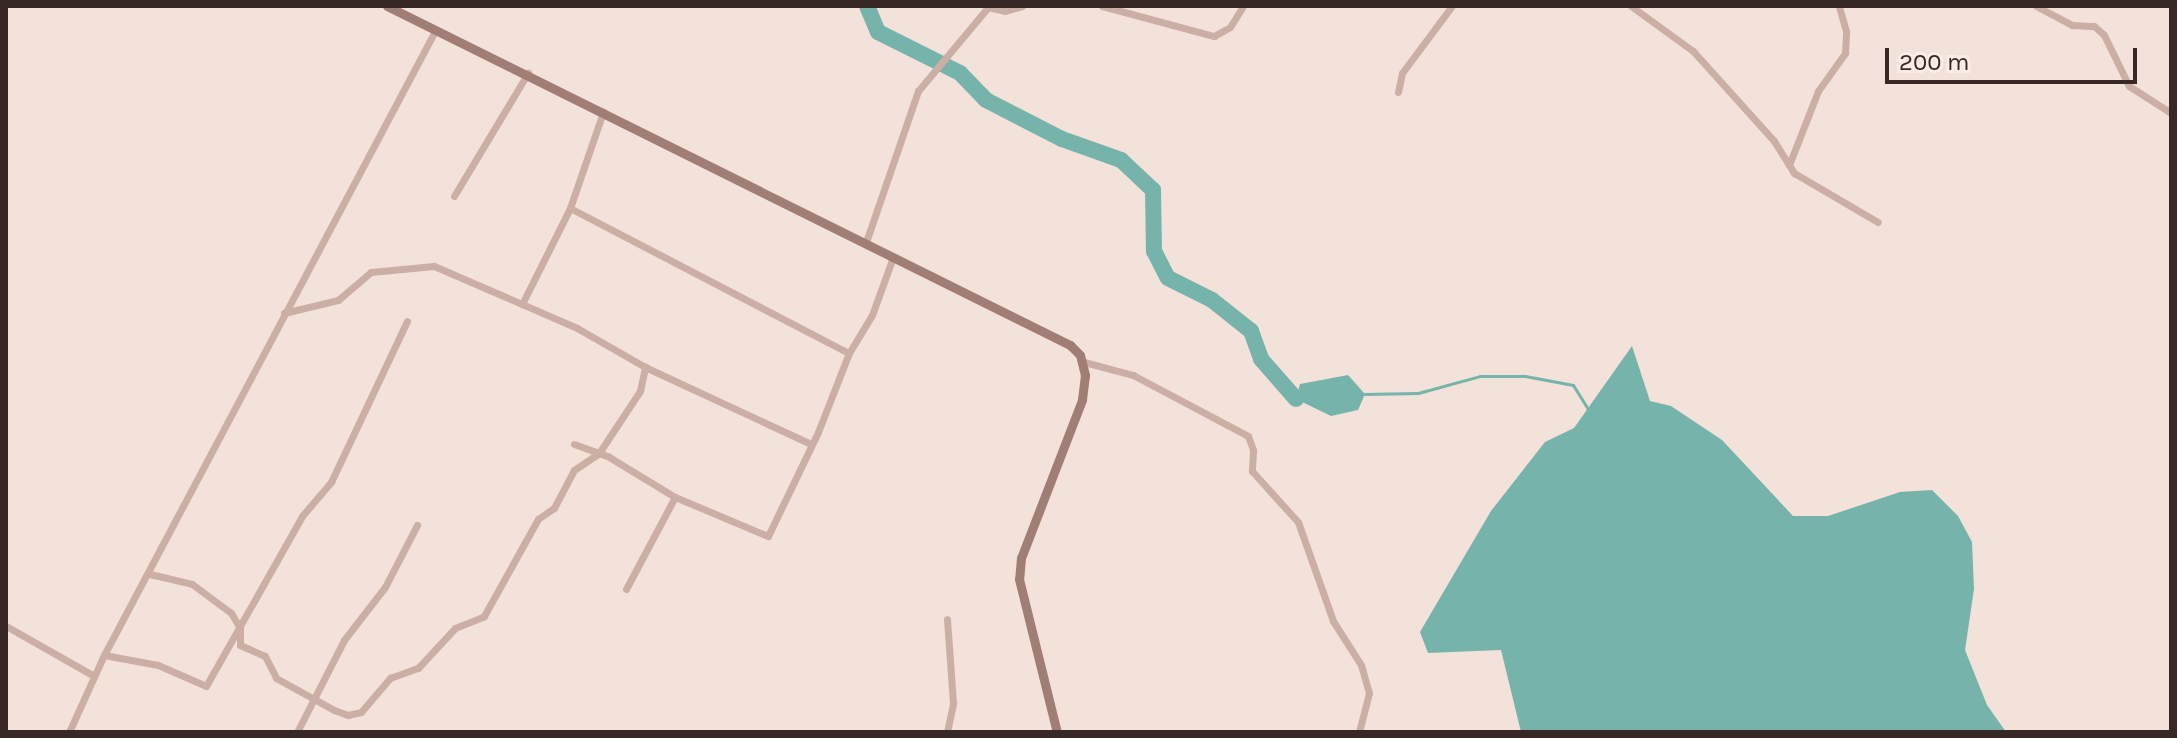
<!DOCTYPE html>
<html>
<head>
<meta charset="utf-8">
<style>
  body { margin:0 }
  #map { position:relative; width:2177px; height:738px; overflow:hidden; background:#f3e2d9; font-family:Karla,sans-serif }
  div>[style] { position:absolute }
  .water>* { inset:0; background:#76b3aa }
  .stream>* { height:3px; margin:-1.5px; padding:0 1.5px; transform-origin:1.5px; border-radius:1.5px; background:#76b3aa }
  .river>* { height:16px; margin:-8px; padding:0 8px; transform-origin:8px; border-radius:8px; background:#76b3aa }
  .street>* { height:7px; margin:-3.5px; padding:0 3.5px; transform-origin:3.5px; border-radius:3.5px; background:#ccafa4 }
  .secondary>* { height:9px; margin:-4.5px; padding:0 4.5px; transform-origin:4.5px; border-radius:4.5px; background:#a07d75 }
  span { translate:-50% -50%; white-space:nowrap; text-align:center; line-height:1.15; -webkit-text-stroke:6px #fbede6; paint-order:stroke }
  .frame { position:absolute; inset:0; border:8px solid #372826; pointer-events:none }
  .scale { position:absolute; left:1885px; top:48px; width:252px; height:36px; box-sizing:border-box; border:4px solid #372826; border-top:0; padding-left:10px; font-size:24px; line-height:28px; white-space:nowrap; color:#372826; -webkit-text-stroke:6px #fbede6; paint-order:stroke }
</style>
</head>
<body>
<div id="map">
  <div class="water">
    <i style="clip-path:polygon(1632px 346px,1650px 401px,1671px 406px,1722px 440px,1793px 516px,1828px 516px,1900px 492px,1932px 490px,1958px 516px,1972px 542px,1974px 589px,1965px 650px,1987px 705px,2006px 732px,1521px 732px,1501px 650px,1428px 653px,1420px 632px,1491px 511px,1545px 442px,1574px 428px)"></i>
    <i style="clip-path:polygon(1348px 375px,1365px 394px,1358px 410px,1331px 416px,1296px 399px,1300px 384px)"></i>
  </div>
  <div class="stream">
    <i style="left:1365px;top:394px;width:53px;rotate:-1.1deg"></i>
    <i style="left:1418px;top:393px;width:64px;rotate:-15.3deg"></i>
    <i style="left:1480px;top:376px;width:45px"></i>
    <i style="left:1525px;top:376px;width:49px;rotate:10.6deg"></i>
    <i style="left:1573px;top:385px;width:28px;rotate:58deg"></i>
  </div>
  <div class="river">
    <i style="left:867px;top:6px;width:28px;rotate:67deg"></i>
    <i style="left:878px;top:32px;width:92px;rotate:26.6deg"></i>
    <i style="left:960px;top:73px;width:37px;rotate:46deg"></i>
    <i style="left:986px;top:100px;width:85px;rotate:27.2deg"></i>
    <i style="left:1062px;top:139px;width:63px;rotate:19.6deg"></i>
    <i style="left:1121px;top:160px;width:44px;rotate:43.2deg"></i>
    <i style="left:1153px;top:190px;width:61px;rotate:89.1deg"></i>
    <i style="left:1154px;top:251px;width:30px;rotate:63deg"></i>
    <i style="left:1168px;top:278px;width:49px;rotate:26.6deg"></i>
    <i style="left:1212px;top:300px;width:50px;rotate:38.5deg"></i>
    <i style="left:1251px;top:331px;width:30px;rotate:70deg"></i>
    <i style="left:1261px;top:359px;width:53px;rotate:48.8deg"></i>
  </div>
  <div class="street">
    <i style="left:1102px;top:6px;width:116px;rotate:15deg"></i>
    <i style="left:1214px;top:36px;width:18px;rotate:-29deg"></i>
    <i style="left:1230px;top:27px;width:25px;rotate:-58deg"></i>
    <i style="left:1631px;top:6px;width:77px;rotate:36deg"></i>
    <i style="left:1693px;top:51px;width:121px;rotate:48deg"></i>
    <i style="left:1774px;top:141px;width:38px;rotate:58deg"></i>
    <i style="left:1794px;top:173px;width:97px;rotate:30.3deg"></i>
    <i style="left:2036px;top:6px;width:41px;rotate:27.8deg"></i>
    <i style="left:2072px;top:25px;width:22px;rotate:3deg"></i>
    <i style="left:2094px;top:26px;width:13px;rotate:42deg"></i>
    <i style="left:2104px;top:35px;width:57px;rotate:63.9deg"></i>
    <i style="left:2129px;top:86px;width:50px;rotate:32.7deg"></i>
    <i style="left:988px;top:7px;width:17px;rotate:13deg"></i>
    <i style="left:1005px;top:11px;width:18px;rotate:-16deg"></i>
    <i style="left:1398px;top:92px;width:19px;rotate:-78deg"></i>
    <i style="left:1402px;top:73px;width:84px;rotate:-53.3deg"></i>
    <i style="left:1789px;top:165px;width:79px;rotate:-68.6deg"></i>
    <i style="left:1818px;top:91px;width:47px;rotate:-54.6deg"></i>
    <i style="left:1845px;top:53px;width:22px;rotate:-87deg"></i>
    <i style="left:1846px;top:31px;width:26px;rotate:-106deg"></i>
    <i style="left:454px;top:196px;width:144px;rotate:-59deg"></i>
    <i style="left:570px;top:208px;width:314px;rotate:27.5deg"></i>
    <i style="left:866px;top:242px;width:160px;rotate:-71deg"></i>
    <i style="left:918px;top:91px;width:111px;rotate:-50.1deg"></i>
    <i style="left:522px;top:304px;width:107px;rotate:-63.4deg"></i>
    <i style="left:570px;top:208px;width:102px;rotate:-71deg"></i>
    <i style="left:284px;top:313px;width:56px;rotate:-13.5deg"></i>
    <i style="left:338px;top:300px;width:43px;rotate:-40.3deg"></i>
    <i style="left:371px;top:272px;width:63px;rotate:-5.4deg"></i>
    <i style="left:434px;top:266px;width:156px;rotate:23.4deg"></i>
    <i style="left:577px;top:328px;width:78px;rotate:29.8deg"></i>
    <i style="left:645px;top:367px;width:183px;rotate:24.9deg"></i>
    <i style="left:1084px;top:362px;width:51px;rotate:14.9deg"></i>
    <i style="left:1133px;top:375px;width:130px;rotate:27.9deg"></i>
    <i style="left:1248px;top:436px;width:15px;rotate:70deg"></i>
    <i style="left:1253px;top:450px;width:21px;rotate:93deg"></i>
    <i style="left:1252px;top:471px;width:69px;rotate:48deg"></i>
    <i style="left:1298px;top:522px;width:105px;rotate:70.5deg"></i>
    <i style="left:1333px;top:621px;width:52px;rotate:57.5deg"></i>
    <i style="left:1361px;top:665px;width:29px;rotate:74deg"></i>
    <i style="left:1369px;top:693px;width:40px;rotate:104.4deg"></i>
    <i style="left:574px;top:444px;width:37px;rotate:20deg"></i>
    <i style="left:609px;top:457px;width:77px;rotate:31.2deg"></i>
    <i style="left:675px;top:497px;width:101px;rotate:22.8deg"></i>
    <i style="left:768px;top:536px;width:115px;rotate:-64.3deg"></i>
    <i style="left:818px;top:432px;width:85px;rotate:-68.6deg"></i>
    <i style="left:849px;top:353px;width:44px;rotate:-58.8deg"></i>
    <i style="left:872px;top:315px;width:62px;rotate:-70.1deg"></i>
    <i style="left:150px;top:574px;width:43px;rotate:13.4deg"></i>
    <i style="left:192px;top:584px;width:49px;rotate:36.6deg"></i>
    <i style="left:231px;top:613px;width:17px;rotate:59deg"></i>
    <i style="left:240px;top:628px;width:17px;rotate:90deg"></i>
    <i style="left:240px;top:645px;width:27px;rotate:24deg"></i>
    <i style="left:265px;top:656px;width:25px;rotate:63deg"></i>
    <i style="left:276px;top:678px;width:66px;rotate:28.9deg"></i>
    <i style="left:334px;top:710px;width:15px;rotate:20deg"></i>
    <i style="left:348px;top:715px;width:13px;rotate:-13deg"></i>
    <i style="left:361px;top:712px;width:45px;rotate:-49.5deg"></i>
    <i style="left:390px;top:678px;width:30px;rotate:-20deg"></i>
    <i style="left:418px;top:668px;width:54px;rotate:-47.2deg"></i>
    <i style="left:455px;top:628px;width:31px;rotate:-22deg"></i>
    <i style="left:484px;top:616px;width:111px;rotate:-60.9deg"></i>
    <i style="left:538px;top:519px;width:19px;rotate:-35deg"></i>
    <i style="left:554px;top:508px;width:43px;rotate:-62.2deg"></i>
    <i style="left:574px;top:470px;width:30px;rotate:-34deg"></i>
    <i style="left:599px;top:453px;width:74px;rotate:-56.5deg"></i>
    <i style="left:640px;top:391px;width:25px;rotate:-78deg"></i>
    <i style="left:626px;top:589px;width:104px;rotate:-62deg"></i>
    <i style="left:6px;top:626px;width:101px;rotate:29.6deg"></i>
    <i style="left:104px;top:655px;width:55px;rotate:10.5deg"></i>
    <i style="left:158px;top:665px;width:52px;rotate:23.6deg"></i>
    <i style="left:206px;top:686px;width:195px;rotate:-60.5deg"></i>
    <i style="left:302px;top:516px;width:45px;rotate:-49.5deg"></i>
    <i style="left:331px;top:482px;width:178px;rotate:-64.7deg"></i>
    <i style="left:69px;top:732px;width:85px;rotate:-65.6deg"></i>
    <i style="left:104px;top:655px;width:706px;rotate:-62.06deg"></i>
    <i style="left:297px;top:732px;width:103px;rotate:-62.9deg"></i>
    <i style="left:344px;top:640px;width:67px;rotate:-52.3deg"></i>
    <i style="left:385px;top:587px;width:70px;rotate:-62.7deg"></i>
    <i style="left:947px;top:732px;width:30px;rotate:-78deg"></i>
    <i style="left:953px;top:703px;width:84px;rotate:-94.1deg"></i>
  </div>
  <div class="secondary">
    <i style="left:387px;top:6px;width:763px;rotate:26.4deg"></i>
    <i style="left:1070px;top:345px;width:14px;rotate:45deg"></i>
    <i style="left:1080px;top:355px;width:21px;rotate:76deg"></i>
    <i style="left:1085px;top:375px;width:25px;rotate:97deg"></i>
    <i style="left:1082px;top:400px;width:169px;rotate:111.1deg"></i>
    <i style="left:1021px;top:558px;width:21px;rotate:95deg"></i>
    <i style="left:1019px;top:579px;width:158px;rotate:76.1deg"></i>
  </div>
  <div class="frame"></div>
  <div class="scale">200 m</div>
</div>
</body>
</html>
